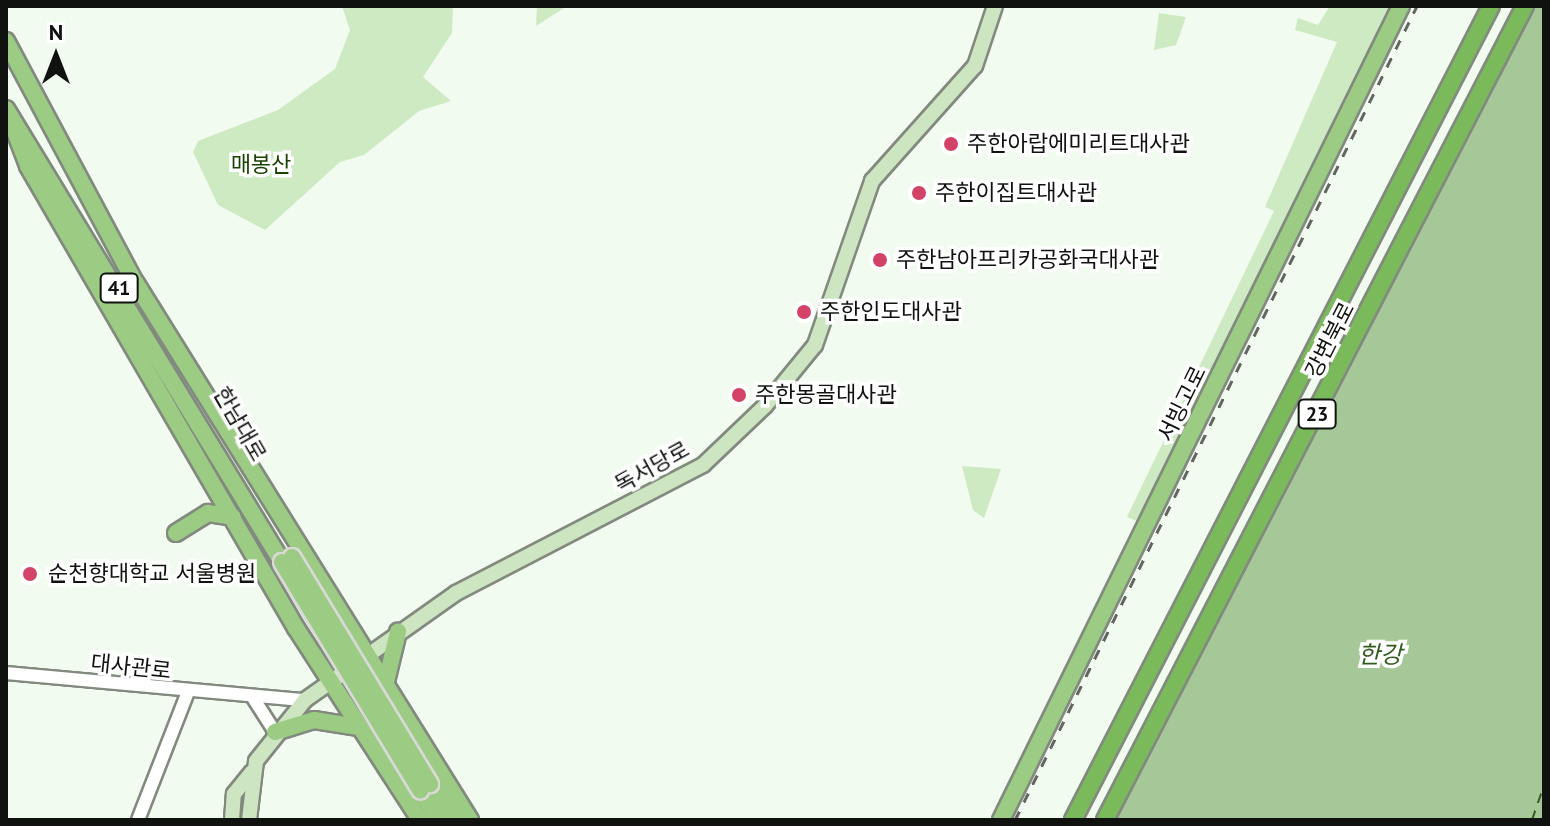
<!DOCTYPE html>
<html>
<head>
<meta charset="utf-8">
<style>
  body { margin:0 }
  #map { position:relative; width:1550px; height:826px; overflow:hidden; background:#f2fbef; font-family:"PT Sans","Noto Sans KR",sans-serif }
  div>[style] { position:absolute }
  .green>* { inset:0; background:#cdeac2 }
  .water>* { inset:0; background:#a6c899 }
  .ferry>* { height:2px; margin-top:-1px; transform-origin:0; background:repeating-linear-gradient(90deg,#315b1c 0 10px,transparent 0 18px) }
  .roads { filter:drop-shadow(2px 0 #828a7f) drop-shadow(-2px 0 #828a7f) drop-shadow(0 2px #828a7f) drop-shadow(0 -2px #828a7f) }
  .tertiary>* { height:12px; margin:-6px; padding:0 6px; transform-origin:6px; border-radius:6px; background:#fff }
  .secondary>* { height:14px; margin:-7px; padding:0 7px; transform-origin:7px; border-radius:7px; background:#cee5c2 }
  .primary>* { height:16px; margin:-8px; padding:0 8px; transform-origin:8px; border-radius:8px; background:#9ccb84 }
  .trunk>* { height:16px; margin:-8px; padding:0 8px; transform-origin:8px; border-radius:8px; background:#7bba5b }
  .rail>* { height:3px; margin-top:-1.5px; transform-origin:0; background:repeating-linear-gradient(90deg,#616760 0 10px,transparent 0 20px) }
  .bridges { filter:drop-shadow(2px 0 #d9d9d8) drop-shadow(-2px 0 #d9d9d8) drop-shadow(0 2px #d9d9d8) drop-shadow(0 -2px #d9d9d8) }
  .primary-bridge>* { height:16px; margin:-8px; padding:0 8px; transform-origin:8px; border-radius:8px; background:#9ccb84 }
  .dots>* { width:22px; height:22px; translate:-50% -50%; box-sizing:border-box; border:4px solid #fff; border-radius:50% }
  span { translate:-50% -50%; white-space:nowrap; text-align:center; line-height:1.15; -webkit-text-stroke:7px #fff; paint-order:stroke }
  .shield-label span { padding:2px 6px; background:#fff; border:2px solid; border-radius:6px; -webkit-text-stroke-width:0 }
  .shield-label { font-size:20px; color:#0f120e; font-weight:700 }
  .poi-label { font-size:22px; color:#0f120e }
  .left { translate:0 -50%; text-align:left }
  .park-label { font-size:22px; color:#194300 }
  .street-label { font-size:22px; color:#0f120e }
  .water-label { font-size:24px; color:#315b1c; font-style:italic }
  .frame { position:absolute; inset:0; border:8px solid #0f120e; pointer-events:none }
  .north { position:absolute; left:16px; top:16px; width:80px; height:80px; -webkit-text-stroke:6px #fff; paint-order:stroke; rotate:0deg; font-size:22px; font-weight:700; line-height:32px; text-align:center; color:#0f120e }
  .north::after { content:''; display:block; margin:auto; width:28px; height:36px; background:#0f120e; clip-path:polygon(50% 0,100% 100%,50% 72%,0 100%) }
</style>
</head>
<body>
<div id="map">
  <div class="green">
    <i style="clip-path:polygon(342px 6px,453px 6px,452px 33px,423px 77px,451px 101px,419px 111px,364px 155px,340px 162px,265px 230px,218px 205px,193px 152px,198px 141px,278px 110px,335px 69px,350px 30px)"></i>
    <i style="clip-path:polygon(537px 6px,567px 6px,536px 26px)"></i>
    <i style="clip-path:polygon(1330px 6px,1390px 6px,1137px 521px,1127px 517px,1274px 211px,1265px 207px,1337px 42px,1295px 30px,1298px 18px,1318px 25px)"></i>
    <i style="clip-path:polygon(1159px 13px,1186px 17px,1176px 45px,1154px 50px)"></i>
    <i style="clip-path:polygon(962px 466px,1001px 469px,984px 518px,973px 510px)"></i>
  </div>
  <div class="water">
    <i style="clip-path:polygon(1529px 6px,1544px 6px,1544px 820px,1109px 820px)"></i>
  </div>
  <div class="ferry">
    <i style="left:1532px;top:820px;width:36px;rotate:-71deg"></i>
  </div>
  <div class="roads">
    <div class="tertiary">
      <i style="left:6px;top:673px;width:300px;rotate:5.2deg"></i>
      <i style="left:252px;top:696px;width:43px;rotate:57.4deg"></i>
      <i style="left:138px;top:820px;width:135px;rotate:-68.7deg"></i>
    </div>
    <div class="secondary">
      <i style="left:232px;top:820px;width:26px;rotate:-86deg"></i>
      <i style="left:234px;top:794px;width:28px;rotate:-51deg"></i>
      <i style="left:249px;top:820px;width:59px;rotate:-83.2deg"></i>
      <i style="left:256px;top:761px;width:78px;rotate:-51.2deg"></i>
      <i style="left:305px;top:700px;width:185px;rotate:-35.3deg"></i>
      <i style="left:456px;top:593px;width:278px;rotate:-27.4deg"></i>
      <i style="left:703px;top:465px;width:86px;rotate:-43.6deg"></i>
      <i style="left:765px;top:406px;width:79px;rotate:-50.7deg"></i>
      <i style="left:815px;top:345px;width:174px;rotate:-70.8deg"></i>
      <i style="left:872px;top:181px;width:154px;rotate:-48.2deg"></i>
      <i style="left:975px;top:66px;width:63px;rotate:-71.6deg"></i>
    </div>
    <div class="primary">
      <i style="left:6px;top:41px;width:282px;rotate:61.9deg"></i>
      <i style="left:6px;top:109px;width:530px;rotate:58.65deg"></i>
      <i style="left:14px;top:129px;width:40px;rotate:69deg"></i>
      <i style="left:28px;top:166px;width:534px;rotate:59.88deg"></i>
      <i style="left:296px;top:628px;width:229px;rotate:57.1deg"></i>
      <i style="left:135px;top:282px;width:634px;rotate:58.09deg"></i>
      <i style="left:176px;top:533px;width:38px;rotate:-32deg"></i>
      <i style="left:208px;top:513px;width:25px;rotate:9deg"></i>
      <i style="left:385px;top:686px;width:56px;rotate:-76.5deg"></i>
      <i style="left:275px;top:732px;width:41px;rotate:-17.1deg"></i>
      <i style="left:314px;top:720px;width:45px;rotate:9deg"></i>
      <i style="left:430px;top:784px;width:43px;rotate:57.4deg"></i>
      <i style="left:420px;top:790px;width:36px;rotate:58deg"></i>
      <i style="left:1001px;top:820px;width:907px;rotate:-63.83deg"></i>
    </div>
    <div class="trunk">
      <i style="left:1073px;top:820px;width:915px;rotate:-62.82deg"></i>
      <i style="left:1105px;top:820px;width:916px;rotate:-62.71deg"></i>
    </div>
  </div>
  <div class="rail">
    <i style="left:1015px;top:820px;width:908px;rotate:-63.72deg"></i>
  </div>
  <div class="bridges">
    <div class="primary-bridge">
      <i style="left:292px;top:557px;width:266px;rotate:58.7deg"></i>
      <i style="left:282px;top:562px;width:267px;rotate:58.8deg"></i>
    </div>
  </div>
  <div class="dots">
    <i style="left:951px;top:144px;background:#d24367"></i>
    <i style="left:919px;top:193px;background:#d24367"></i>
    <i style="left:880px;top:260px;background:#d24367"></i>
    <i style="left:804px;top:312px;background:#d24367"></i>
    <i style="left:739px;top:395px;background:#d24367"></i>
    <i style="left:30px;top:574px;background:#d24367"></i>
  </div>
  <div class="shield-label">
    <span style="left:119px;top:288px">41</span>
    <span style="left:1317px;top:414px">23</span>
  </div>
  <div class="poi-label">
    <span class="left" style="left:967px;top:144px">주한아랍에미리트대사관</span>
    <span class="left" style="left:935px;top:193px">주한이집트대사관</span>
    <span class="left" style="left:896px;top:260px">주한남아프리카공화국대사관</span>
    <span class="left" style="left:820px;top:312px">주한인도대사관</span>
    <span class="left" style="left:755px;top:395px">주한몽골대사관</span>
    <span class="left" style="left:48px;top:574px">순천향대학교 서울병원</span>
  </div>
  <div class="park-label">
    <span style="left:261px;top:165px">매봉산</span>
  </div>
  <div class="street-label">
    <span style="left:1330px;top:340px;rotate:-63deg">강변북로</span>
    <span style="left:1182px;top:404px;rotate:-64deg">서빙고로</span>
    <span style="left:240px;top:424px;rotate:60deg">한남대로</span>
    <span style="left:652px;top:467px;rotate:-29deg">독서당로</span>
    <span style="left:131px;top:667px;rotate:6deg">대사관로</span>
  </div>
  <div class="water-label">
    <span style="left:1380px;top:655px">한강</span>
  </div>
  <div class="frame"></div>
  <div class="north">N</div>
</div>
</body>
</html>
